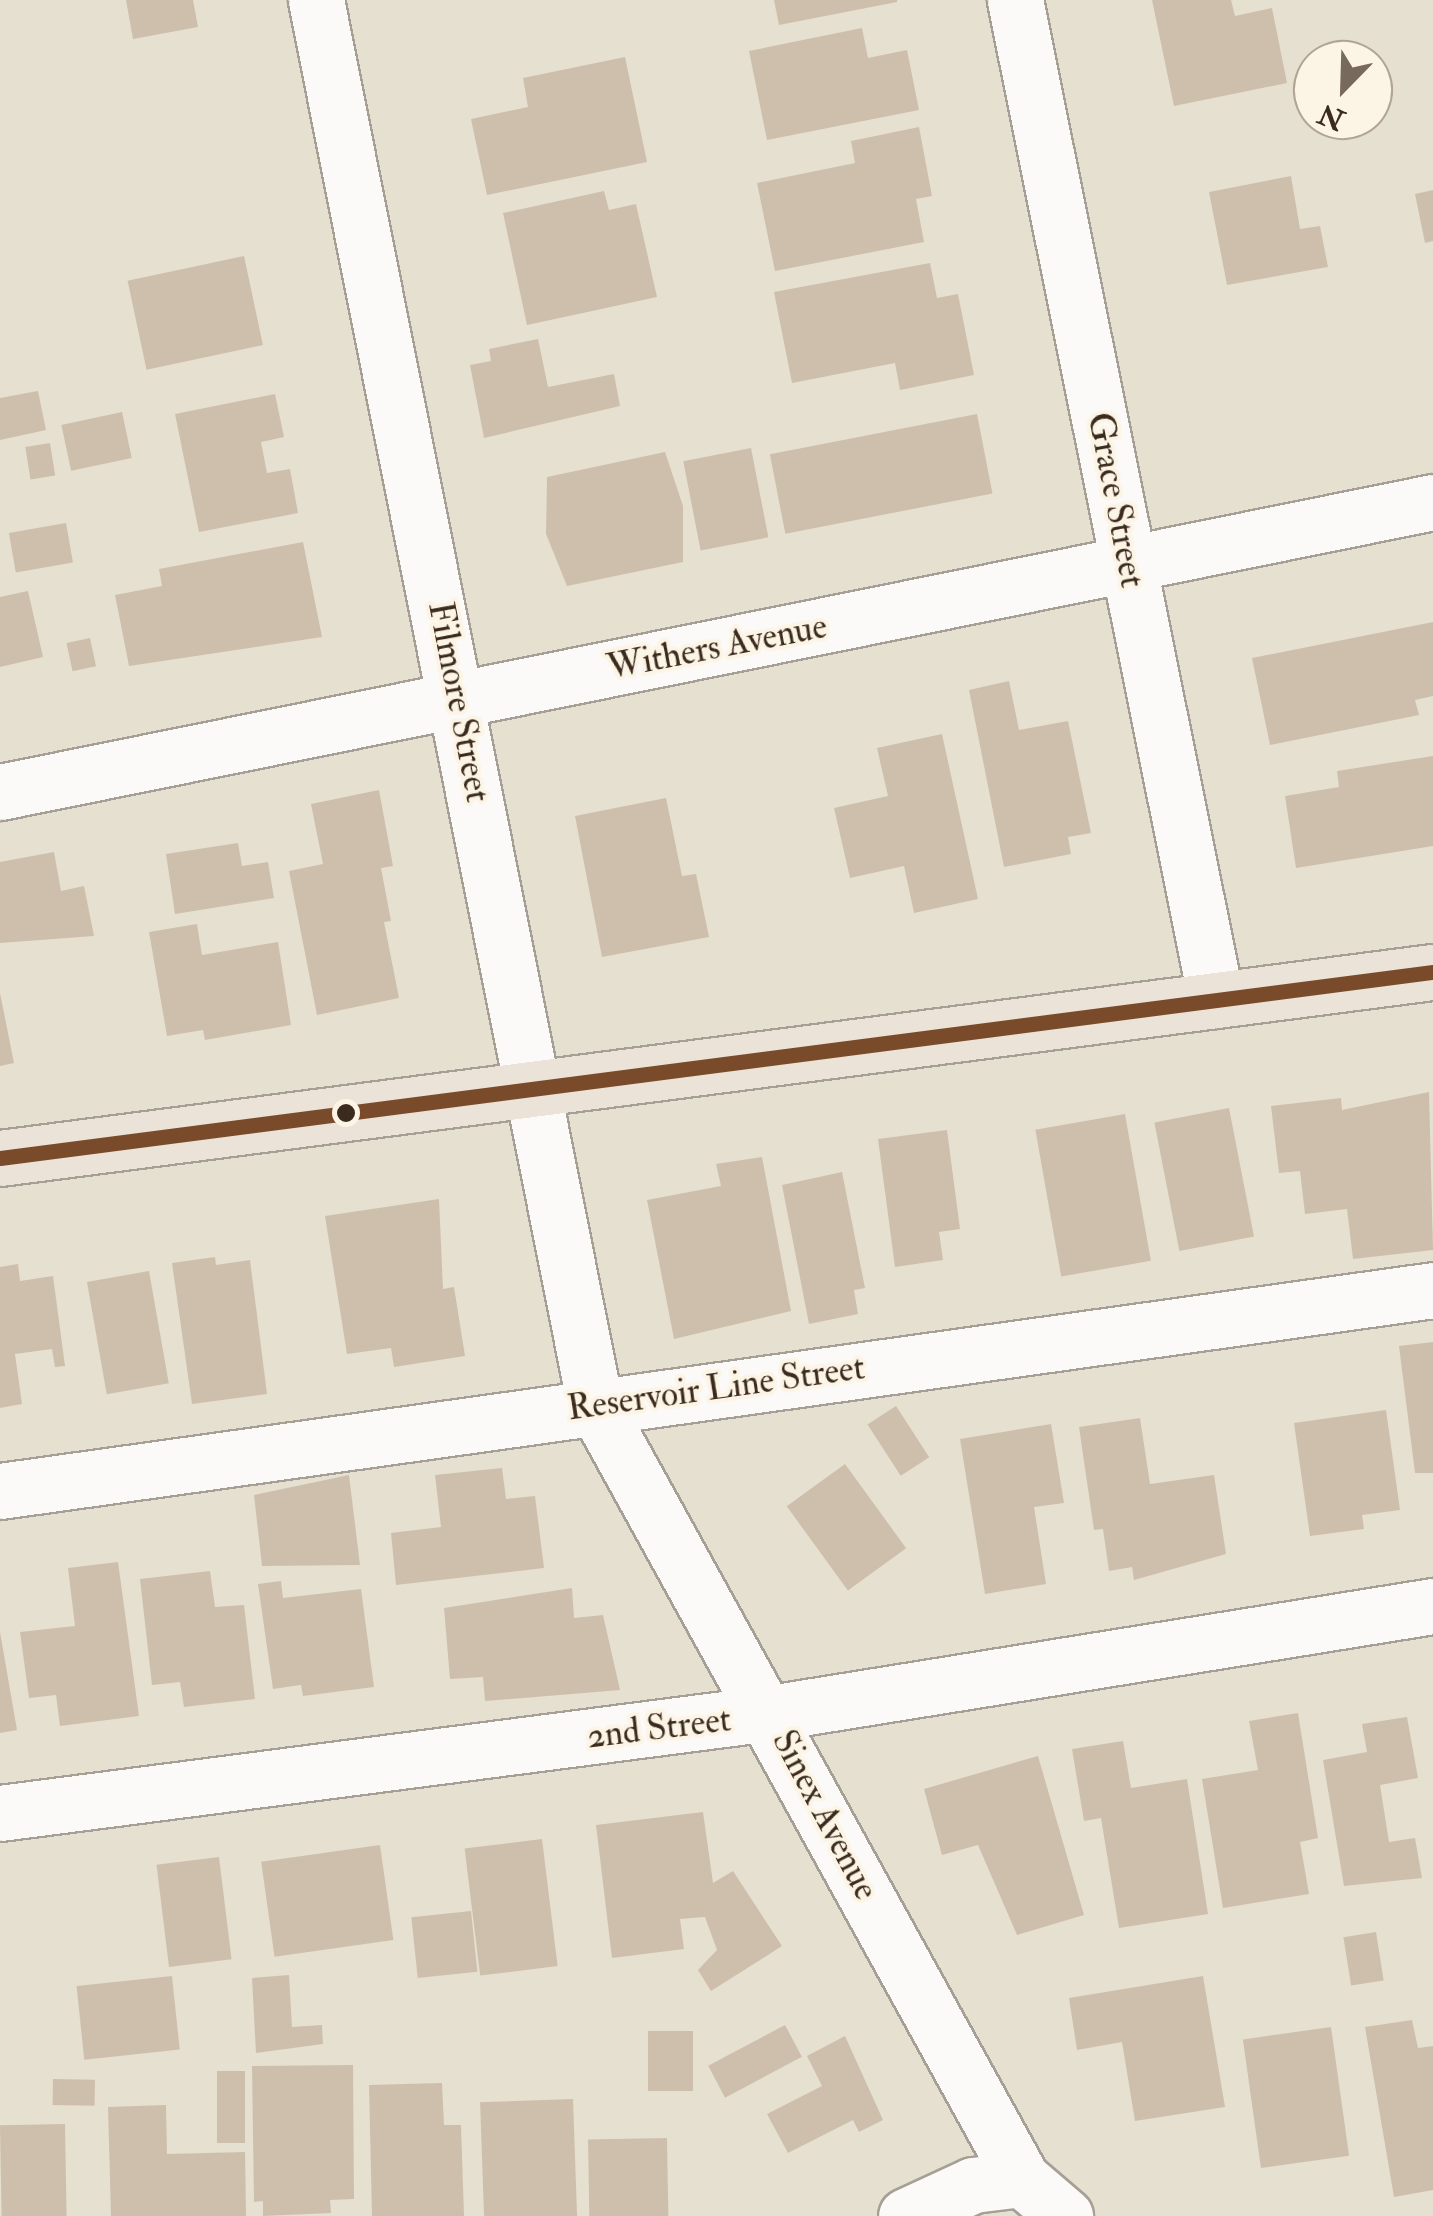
<!DOCTYPE html>
<html>
<head>
<meta charset="utf-8">
<style>
  body { margin:0 }
  #map { position:relative; width:1433px; height:2216px; overflow:hidden; background:#e6e0d0; font-family:"IM FELL Double Pica",serif }
  div>[style] { position:absolute }
  .building>* { inset:0; background:#cebfad; transform-origin:0 0 }
  .roads { filter:drop-shadow(2px 0 #a59f95) drop-shadow(-2px 0 #a59f95) drop-shadow(0 2px #a59f95) drop-shadow(0 -2px #a59f95) }
  .minor>* { height:55px; margin:-27.5px; padding:0 27.5px; transform-origin:27.5px; border-radius:27.5px; background:#fbfaf8 }
  .major>* { height:55px; margin:-27.5px; padding:0 27.5px; transform-origin:27.5px; border-radius:27.5px; background:#ebe3d7 }
  .bus-1>* { height:15px; margin:-7.5px; padding:0 7.5px; transform-origin:7.5px; border-radius:7.5px; background:#7a4b2a }
  .dots>* { width:28px; height:28px; translate:-50% -50%; box-sizing:border-box; border:5px solid #fcf5e5; border-radius:50% }
  span { translate:-50% -50%; white-space:nowrap; text-align:center; line-height:1.15; -webkit-text-stroke:8px #fcf5e5; paint-order:stroke }
  .street-label { font-size:35px; color:#3b2a1e }
  .north { position:absolute; left:1293px; top:40px; width:100px; height:100px; box-sizing:border-box; background:#fcf5e5; border:2px solid #afa495; border-radius:50%; rotate:203deg; font-size:28px; font-weight:700; line-height:40px; text-align:center; color:#3b2a1e }
  .north::after { content:''; display:block; margin:auto; width:35px; height:45px; background:#776a5c; clip-path:polygon(50% 0,100% 100%,50% 72%,0 100%) }
</style>
</head>
<body>
<div id="map">
  <div class="building">
    <i style="clip-path:polygon(126px 0,193px 0,198px 27px,133px 39px)"></i>
    <i style="clip-path:polygon(774px 0,897px 0,897px 2px,779px 25px)"></i>
    <i style="clip-path:polygon(1152px 0,1231px 0,1235px 16px,1272px 8px,1287px 83px,1174px 106px)"></i>
    <i style="clip-path:polygon(862px 28px,868px 58px,907px 50px,919px 110px,767px 140px,749px 51px)"></i>
    <i style="clip-path:polygon(625px 57px,647px 162px,487px 195px,471px 119px,528px 107px,523px 78px)"></i>
    <i style="clip-path:polygon(919px 127px,932px 196px,916px 199px,924px 242px,775px 271px,757px 183px,855px 163px,851px 141px)"></i>
    <i style="clip-path:polygon(1291px 176px,1300px 229px,1320px 226px,1328px 267px,1227px 285px,1209px 192px)"></i>
    <i style="clip-path:polygon(1433px 190px,1433px 241px,1425px 243px,1415px 194px)"></i>
    <i style="clip-path:polygon(604px 191px,609px 210px,636px 204px,657px 297px,527px 325px,503px 213px)"></i>
    <i style="left:244px;top:256px;width:91px;height:119px;rotate:78deg"></i>
    <i style="clip-path:polygon(930px 263px,937px 298px,958px 294px,974px 375px,900px 390px,895px 363px,792px 383px,774px 292px)"></i>
    <i style="clip-path:polygon(538px 339px,548px 387px,614px 374px,620px 406px,484px 438px,470px 365px,491px 361px,489px 349px)"></i>
    <i style="clip-path:polygon(38px 391px,46px 430px,0 440px,0 398px)"></i>
    <i style="clip-path:polygon(275px 394px,284px 437px,261px 442px,267px 473px,290px 469px,298px 513px,199px 532px,175px 414px)"></i>
    <i style="left:122px;top:412px;width:47px;height:62px;rotate:78deg"></i>
    <i style="left:977px;top:414px;width:81px;height:211px;rotate:79deg"></i>
    <i style="left:50px;top:443px;width:33px;height:25px;rotate:81deg"></i>
    <i style="left:751px;top:448px;width:91px;height:69px;rotate:79deg"></i>
    <i style="clip-path:polygon(665px 452px,683px 506px,683px 562px,567px 586px,546px 534px,547px 477px)"></i>
    <i style="left:66px;top:523px;width:40px;height:58px;rotate:80deg"></i>
    <i style="clip-path:polygon(303px 542px,322px 637px,129px 666px,115px 595px,162px 586px,159px 569px)"></i>
    <i style="clip-path:polygon(28px 591px,43px 657px,0 667px,0 597px)"></i>
    <i style="clip-path:polygon(1433px 622px,1433px 696px,1415px 700px,1419px 715px,1270px 745px,1252px 658px)"></i>
    <i style="left:90px;top:638px;width:29px;height:24px;rotate:78deg"></i>
    <i style="clip-path:polygon(1009px 681px,1019px 730px,1068px 721px,1091px 833px,1068px 837px,1071px 854px,1004px 867px,969px 690px)"></i>
    <i style="clip-path:polygon(942px 734px,978px 899px,914px 913px,904px 866px,850px 878px,834px 808px,888px 796px,877px 748px)"></i>
    <i style="clip-path:polygon(1433px 756px,1433px 846px,1296px 868px,1285px 796px,1339px 787px,1337px 771px)"></i>
    <i style="clip-path:polygon(379px 790px,393px 866px,381px 868px,391px 921px,384px 922px,399px 998px,317px 1015px,289px 871px,323px 864px,311px 804px)"></i>
    <i style="clip-path:polygon(666px 798px,682px 876px,696px 874px,709px 937px,602px 957px,575px 816px)"></i>
    <i style="clip-path:polygon(238px 843px,242px 866px,268px 862px,274px 898px,175px 914px,166px 854px)"></i>
    <i style="clip-path:polygon(54px 852px,61px 891px,84px 886px,94px 936px,0 943px,0 862px)"></i>
    <i style="clip-path:polygon(197px 924px,202px 955px,278px 942px,291px 1025px,205px 1040px,203px 1030px,167px 1036px,149px 932px)"></i>
    <i style="clip-path:polygon(0 993px,14px 1063px,0 1066px)"></i>
    <i style="clip-path:polygon(1429px 1092px,1433px 1250px,1353px 1259px,1347px 1209px,1305px 1214px,1300px 1171px,1279px 1173px,1271px 1106px,1341px 1098px,1342px 1110px)"></i>
    <i style="left:1229px;top:1108px;width:131px;height:76px;rotate:79deg"></i>
    <i style="left:1125px;top:1114px;width:149px;height:91px;rotate:80deg"></i>
    <i style="clip-path:polygon(947px 1130px,960px 1229px,939px 1232px,943px 1260px,895px 1267px,878px 1139px)"></i>
    <i style="clip-path:polygon(762px 1157px,791px 1311px,674px 1339px,647px 1200px,721px 1186px,716px 1164px)"></i>
    <i style="clip-path:polygon(842px 1172px,865px 1288px,854px 1290px,858px 1314px,809px 1324px,782px 1185px)"></i>
    <i style="clip-path:polygon(439px 1199px,443px 1289px,454px 1287px,465px 1356px,394px 1367px,391px 1348px,347px 1354px,325px 1216px)"></i>
    <i style="clip-path:polygon(215px 1257px,216px 1265px,250px 1260px,267px 1394px,192px 1404px,172px 1263px)"></i>
    <i style="clip-path:polygon(18px 1264px,20px 1281px,53px 1276px,65px 1366px,55px 1367px,52px 1349px,15px 1354px,22px 1404px,0 1408px,0 1267px)"></i>
    <i style="left:149px;top:1271px;width:114px;height:63px;rotate:80deg"></i>
    <i style="clip-path:polygon(1433px 1342px,1433px 1473px,1415px 1473px,1399px 1346px)"></i>
    <i style="left:896px;top:1406px;width:61px;height:34px;rotate:57deg"></i>
    <i style="clip-path:polygon(1386px 1410px,1400px 1510px,1362px 1515px,1364px 1529px,1310px 1536px,1294px 1423px)"></i>
    <i style="clip-path:polygon(1140px 1418px,1150px 1484px,1214px 1475px,1226px 1554px,1134px 1580px,1132px 1567px,1109px 1571px,1103px 1529px,1094px 1530px,1079px 1427px)"></i>
    <i style="clip-path:polygon(1051px 1424px,1064px 1503px,1034px 1507px,1046px 1584px,985px 1594px,960px 1439px)"></i>
    <i style="left:845px;top:1464px;width:104px;height:72px;rotate:54deg"></i>
    <i style="clip-path:polygon(502px 1468px,506px 1499px,535px 1496px,544px 1568px,396px 1585px,391px 1533px,441px 1527px,435px 1475px)"></i>
    <i style="clip-path:polygon(349px 1475px,360px 1565px,262px 1566px,254px 1495px)"></i>
    <i style="clip-path:polygon(118px 1562px,139px 1716px,60px 1726px,56px 1695px,29px 1698px,20px 1632px,75px 1626px,68px 1568px)"></i>
    <i style="clip-path:polygon(210px 1571px,215px 1607px,244px 1605px,255px 1699px,184px 1707px,180px 1682px,152px 1685px,140px 1579px)"></i>
    <i style="clip-path:polygon(281px 1581px,283px 1598px,361px 1589px,374px 1687px,303px 1696px,301px 1685px,273px 1689px,258px 1584px)"></i>
    <i style="clip-path:polygon(572px 1588px,574px 1618px,603px 1615px,620px 1690px,485px 1701px,483px 1677px,450px 1679px,444px 1608px)"></i>
    <i style="clip-path:polygon(0 1632px,17px 1730px,0 1733px)"></i>
    <i style="clip-path:polygon(1298px 1713px,1318px 1838px,1300px 1842px,1309px 1894px,1223px 1908px,1202px 1779px,1258px 1770px,1249px 1721px)"></i>
    <i style="clip-path:polygon(1407px 1717px,1418px 1778px,1380px 1785px,1389px 1842px,1415px 1838px,1422px 1878px,1344px 1886px,1323px 1760px,1367px 1752px,1362px 1724px)"></i>
    <i style="clip-path:polygon(1123px 1741px,1131px 1788px,1187px 1779px,1208px 1914px,1119px 1928px,1101px 1818px,1084px 1821px,1072px 1749px)"></i>
    <i style="clip-path:polygon(1038px 1756px,1084px 1915px,1017px 1935px,978px 1845px,942px 1855px,924px 1789px)"></i>
    <i style="clip-path:polygon(703px 1812px,713px 1883px,733px 1871px,782px 1946px,711px 1991px,698px 1970px,717px 1950px,705px 1917px,680px 1919px,684px 1949px,612px 1958px,596px 1825px)"></i>
    <i style="left:542px;top:1839px;width:128px;height:78px;rotate:83deg"></i>
    <i style="left:380px;top:1845px;width:96px;height:120px;rotate:82deg"></i>
    <i style="left:219px;top:1857px;width:103px;height:63px;rotate:83deg"></i>
    <i style="left:471px;top:1911px;width:61px;height:60px;rotate:84deg"></i>
    <i style="left:1376px;top:1932px;width:49px;height:33px;rotate:81deg"></i>
    <i style="clip-path:polygon(289px 1975px,292px 2027px,322px 2025px,323px 2044px,256px 2053px,252px 1978px)"></i>
    <i style="left:172px;top:1976px;width:74px;height:96px;rotate:84deg"></i>
    <i style="clip-path:polygon(1203px 1976px,1225px 2107px,1135px 2121px,1122px 2042px,1077px 2050px,1069px 1998px)"></i>
    <i style="clip-path:polygon(1412px 2020px,1418px 2048px,1433px 2046px,1433px 2190px,1394px 2197px,1365px 2027px)"></i>
    <i style="left:785px;top:2025px;width:36px;height:87px;rotate:62deg"></i>
    <i style="left:1331px;top:2027px;width:130px;height:89px;rotate:82deg"></i>
    <i style="left:648px;top:2031px;width:45px;height:60px"></i>
    <i style="clip-path:polygon(845px 2036px,883px 2120px,859px 2132px,853px 2120px,788px 2153px,767px 2114px,822px 2086px,807px 2056px)"></i>
    <i style="clip-path:polygon(353px 2065px,354px 2199px,330px 2200px,331px 2213px,263px 2216px,263px 2201px,254px 2202px,252px 2066px)"></i>
    <i style="left:217px;top:2071px;width:28px;height:72px"></i>
    <i style="left:53px;top:2079px;width:42px;height:26px;rotate:1deg"></i>
    <i style="clip-path:polygon(442px 2083px,444px 2125px,461px 2125px,464px 2216px,372px 2216px,369px 2085px)"></i>
    <i style="left:573px;top:2099px;width:117px;height:93px;rotate:88deg"></i>
    <i style="clip-path:polygon(166px 2105px,167px 2154px,245px 2152px,246px 2216px,111px 2216px,108px 2107px)"></i>
    <i style="left:65px;top:2124px;width:92px;height:65px;rotate:89deg"></i>
    <i style="left:667px;top:2138px;width:78px;height:79px;rotate:89deg"></i>
  </div>
  <div class="roads">
    <div class="minor">
      <i style="left:316px;top:0;width:1432px;rotate:78.77deg"></i>
      <i style="left:595px;top:1405px;width:884px;rotate:61.12deg"></i>
      <i style="left:1022px;top:2179px;width:57px;rotate:40.7deg"></i>
      <i style="left:1015px;top:0;width:1020px;rotate:78.63deg"></i>
      <i style="left:0;top:792px;width:1462px;rotate:-11.44deg"></i>
      <i style="left:0;top:1491px;width:1447px;rotate:-7.98deg"></i>
      <i style="left:0;top:1813px;width:776px;rotate:-7.4deg"></i>
      <i style="left:770px;top:1713px;width:672px;rotate:-9.17deg"></i>
      <i style="left:906px;top:2216px;width:74px;rotate:-24.8deg"></i>
      <i style="left:973px;top:2185px;width:49px;rotate:-7deg"></i>
    </div>
    <div class="major">
      <i style="left:0;top:1158px;width:1445px;rotate:-7.4deg"></i>
    </div>
  </div>
  <div class="bus-1">
    <i style="left:0;top:1158px;width:1445px;rotate:-7.4deg"></i>
  </div>
  <div class="dots">
    <i style="left:346px;top:1113px;background:#3b2a1e"></i>
  </div>
  <div class="street-label">
    <span style="left:1116px;top:500px;rotate:79deg">Grace Street</span>
    <span style="left:717px;top:647px;rotate:-11deg">Withers Avenue</span>
    <span style="left:459px;top:702px;rotate:79deg">Filmore Street</span>
    <span style="left:716px;top:1388px;rotate:-8deg">Reservoir Line Street</span>
    <span style="left:659px;top:1728px;rotate:-7deg">2nd Street</span>
    <span style="left:825px;top:1815px;rotate:62deg">Sinex Avenue</span>
  </div>
  <div class="north">N</div>
</div>
</body>
</html>
